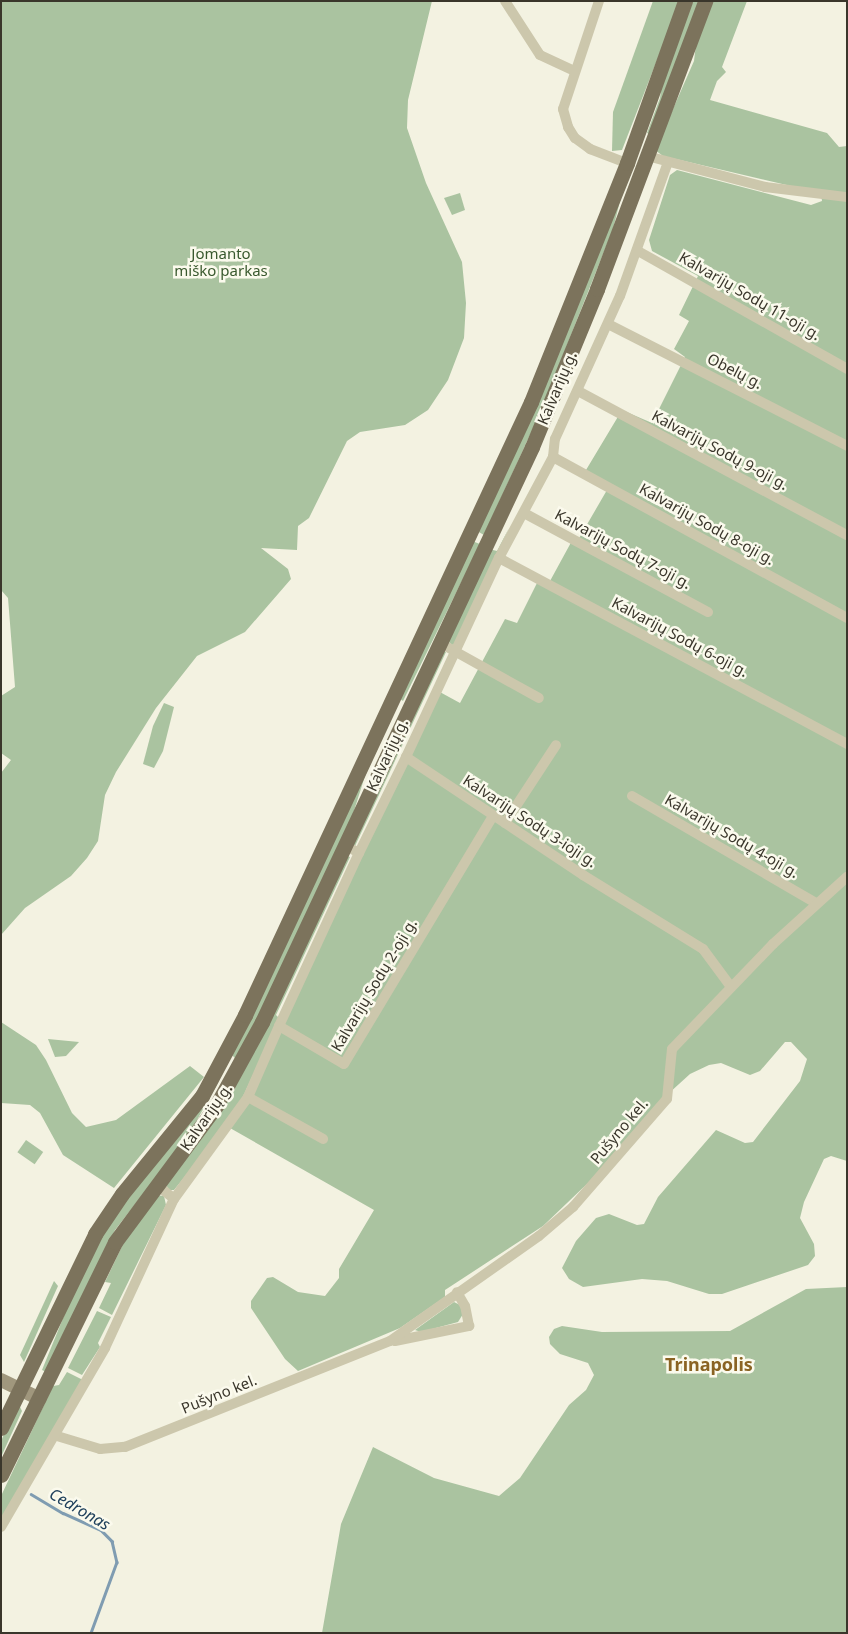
<!DOCTYPE html>
<html>
<head>
<meta charset="utf-8">
<style>
  body { margin:0 }
  #map { position:relative; width:848px; height:1634px; overflow:hidden; background:#f3f2e1; font-family:"Noto Sans",sans-serif }
  div>[style] { position:absolute }
  .green>* { inset:0; background:#aac3a0; transform-origin:0 0 }
  .stream>* { height:2.5px; margin:-1.25px; padding:0 1.25px; transform-origin:1.25px; border-radius:1.25px; background:#7f9cb1 }
  .street>* { height:10px; margin:-5px; padding:0 5px; transform-origin:5px; border-radius:5px; background:#ccc7ac }
  .secondary>* { height:14px; margin:-7px; padding:0 7px; transform-origin:7px; border-radius:7px; background:#a0977d }
  .primary>* { height:15px; margin:-7.5px; padding:0 7.5px; transform-origin:7.5px; border-radius:7.5px; background:#7c735c }
  span { translate:-50% -50%; white-space:nowrap; text-align:center; line-height:1.15; -webkit-text-stroke:5px #fbfaed; paint-order:stroke }
  .park-label { font-size:15px; color:#39592e }
  .street-label { font-size:15px; color:#3a362b }
  .water-label { font-size:16px; color:#20415c; font-style:italic }
  .quarter-label { font-size:18px; color:#8a6323; font-weight:700 }
  .frame { position:absolute; inset:0; border:2px solid #3a362b; pointer-events:none }
</style>
</head>
<body>
<div id="map">
  <div class="green">
    <i style="clip-path:polygon(1px 1px,432px 1px,408px 100px,407px 128px,426px 183px,462px 262px,466px 303px,464px 338px,448px 380px,428px 410px,405px 425px,360px 432px,347px 441px,309px 518px,298px 526px,297px 550px,261px 548px,288px 569px,291px 579px,245px 632px,197px 656px,156px 708px,116px 772px,105px 795px,98px 841px,87px 858px,71px 876px,25px 908px,1px 935px,1px 773px,11px 760px,1px 753px,1px 696px,15px 687px,8px 598px,1px 590px)"></i>
    <i style="clip-path:polygon(653px 1px,680px 1px,622px 150px,612px 151px,613px 112px)"></i>
    <i style="clip-path:polygon(691px 1px,699px 1px,649px 134px,647px 133px,660px 98px,663px 77px)"></i>
    <i style="clip-path:polygon(710px 1px,747px 1px,722px 67px,726px 72px,717px 81px,710px 100px,827px 133px,839px 147px,847px 146px,847px 1161px,831px 1156px,824px 1159px,804px 1202px,800px 1218px,814px 1244px,815px 1256px,808px 1265px,722px 1294px,709px 1294px,667px 1281px,642px 1279px,583px 1287px,569px 1279px,562px 1268px,576px 1241px,596px 1218px,609px 1214px,637px 1225px,644px 1224px,658px 1197px,716px 1130px,745px 1143px,753px 1142px,800px 1081px,807px 1059px,791px 1042px,785px 1042px,760px 1071px,750px 1075px,721px 1063px,709px 1065px,690px 1074px,657px 1104px,590px 1181px,543px 1226px,445px 1290px,445px 1297px,400px 1328px,298px 1371px,285px 1359px,251px 1308px,251px 1301px,267px 1278px,273px 1277px,298px 1292px,325px 1296px,339px 1278px,339px 1269px,374px 1210px,230px 1128px,438px 691px,460px 703px,505px 619px,517px 623px,540px 577px,550px 581px,574px 537px,578px 540px,607px 490px,583px 475px,622px 410px,652px 423px,685px 357px,674px 349px,689px 321px,679px 315px,698px 276px,652px 251px,649px 240px,670px 175px,677px 170px,811px 205px,822px 201px,821px 193px,663px 156px,655px 150px,694px 61px,697px 36px)"></i>
    <i style="clip-path:polygon(460px 193px,465px 210px,452px 215px,444px 198px)"></i>
    <i style="clip-path:polygon(621px 197px,613px 229px,540px 413px,484px 535px,477px 531px)"></i>
    <i style="clip-path:polygon(509px 528px,456px 643px,452px 645px,447px 640px,489px 549px,497px 551px)"></i>
    <i style="clip-path:polygon(472px 541px,480px 544px,403px 701px,400px 699px)"></i>
    <i style="clip-path:polygon(443px 652px,446px 652px,355px 846px,352px 844px)"></i>
    <i style="clip-path:polygon(164px 703px,174px 707px,163px 751px,154px 768px,143px 764px,153px 726px)"></i>
    <i style="clip-path:polygon(394px 712px,365px 776px,352px 817px,239px 1057px,235px 1058px,232px 1055px)"></i>
    <i style="clip-path:polygon(347px 856px,350px 857px,276px 1015px,279px 1018px,241px 1101px,221px 1132px,174px 1190px,169px 1190px,165px 1183px,239px 1079px)"></i>
    <i style="clip-path:polygon(1px 1022px,36px 1045px,46px 1060px,72px 1113px,86px 1127px,116px 1120px,190px 1066px,204px 1077px,114px 1188px,63px 1155px,40px 1113px,30px 1105px,1px 1103px)"></i>
    <i style="clip-path:polygon(48px 1039px,79px 1042px,66px 1056px,55px 1057px)"></i>
    <i style="clip-path:polygon(219px 1081px,188px 1136px,115px 1230px,46px 1372px,42px 1370px,81px 1274px,98px 1243px,124px 1202px)"></i>
    <i style="left:26px;top:1140px;width:21px;height:15px;rotate:35deg"></i>
    <i style="clip-path:polygon(155px 1195px,164px 1196px,166px 1205px,112px 1315px,99px 1308px,111px 1283px,105px 1282px,125px 1240px)"></i>
    <i style="clip-path:polygon(54px 1281px,58px 1286px,24px 1362px,20px 1355px)"></i>
    <i style="clip-path:polygon(847px 1287px,847px 1633px,322px 1633px,341px 1524px,373px 1447px,434px 1478px,499px 1496px,520px 1478px,569px 1405px,586px 1390px,594px 1375px,588px 1363px,560px 1354px,550px 1344px,549px 1337px,554px 1329px,562px 1326px,602px 1332px,730px 1331px,806px 1289px)"></i>
    <i style="clip-path:polygon(454px 1302px,462px 1306px,463px 1314px,458px 1322px,421px 1332px,415px 1330px)"></i>
    <i style="clip-path:polygon(97px 1311px,111px 1317px,98px 1343px,100px 1347px,82px 1375px,68px 1368px)"></i>
    <i style="clip-path:polygon(67px 1372px,83px 1380px,1px 1520px,1px 1496px,53px 1386px,59px 1385px)"></i>
    <i style="clip-path:polygon(20px 1407px,22px 1411px,1px 1457px,1px 1441px,16px 1408px)"></i>
  </div>
  <div class="stream">
    <i style="left:31px;top:1494px;width:37px;rotate:31deg"></i>
    <i style="left:63px;top:1513px;width:42px;rotate:24.1deg"></i>
    <i style="left:101px;top:1530px;width:16px;rotate:45deg"></i>
    <i style="left:112px;top:1541px;width:22px;rotate:77deg"></i>
    <i style="left:117px;top:1562px;width:76px;rotate:110.1deg"></i>
  </div>
  <div class="street">
    <i style="left:505px;top:1px;width:64px;rotate:57.1deg"></i>
    <i style="left:540px;top:55px;width:38px;rotate:25deg"></i>
    <i style="left:599px;top:1px;width:114px;rotate:108.4deg"></i>
    <i style="left:563px;top:109px;width:19px;rotate:74deg"></i>
    <i style="left:568px;top:127px;width:13px;rotate:58deg"></i>
    <i style="left:575px;top:138px;width:19px;rotate:36deg"></i>
    <i style="left:590px;top:149px;width:40px;rotate:21deg"></i>
    <i style="left:647px;top:156px;width:122px;rotate:14.7deg"></i>
    <i style="left:765px;top:187px;width:83px;rotate:7deg"></i>
    <i style="left:638px;top:251px;width:240px;rotate:29.4deg"></i>
    <i style="left:608px;top:324px;width:268px;rotate:27deg"></i>
    <i style="left:578px;top:391px;width:305px;rotate:28.2deg"></i>
    <i style="left:553px;top:457px;width:335px;rotate:28.7deg"></i>
    <i style="left:524px;top:513px;width:209px;rotate:28.3deg"></i>
    <i style="left:499px;top:558px;width:395px;rotate:28.1deg"></i>
    <i style="left:440px;top:643px;width:113px;rotate:29.1deg"></i>
    <i style="left:406px;top:757px;width:220px;rotate:-65deg"></i>
    <i style="left:499px;top:558px;width:115px;rotate:-61.9deg"></i>
    <i style="left:553px;top:457px;width:18px;rotate:-84deg"></i>
    <i style="left:555px;top:439px;width:157px;rotate:-65.6deg"></i>
    <i style="left:620px;top:296px;width:142px;rotate:-70.3deg"></i>
    <i style="left:632px;top:796px;width:213px;rotate:30.2deg"></i>
    <i style="left:505px;top:823px;width:93px;rotate:-56.8deg"></i>
    <i style="left:345px;top:845px;width:16px;rotate:30deg"></i>
    <i style="left:359px;top:853px;width:107px;rotate:-63.9deg"></i>
    <i style="left:406px;top:757px;width:213px;rotate:33.7deg"></i>
    <i style="left:583px;top:875px;width:141px;rotate:31.7deg"></i>
    <i style="left:703px;top:949px;width:47px;rotate:53.6deg"></i>
    <i style="left:279px;top:1026px;width:191px;rotate:-65.2deg"></i>
    <i style="left:248px;top:1097px;width:77px;rotate:-66.4deg"></i>
    <i style="left:279px;top:1026px;width:75px;rotate:30.3deg"></i>
    <i style="left:344px;top:1064px;width:289px;rotate:-59deg"></i>
    <i style="left:157px;top:1185px;width:22px;rotate:39deg"></i>
    <i style="left:395px;top:1341px;width:76px;rotate:-11.5deg"></i>
    <i style="left:469px;top:1326px;width:20px;rotate:-101deg"></i>
    <i style="left:465px;top:1306px;width:16px;rotate:-120deg"></i>
    <i style="left:57px;top:1436px;width:45px;rotate:16.8deg"></i>
    <i style="left:100px;top:1449px;width:25px;rotate:-5deg"></i>
    <i style="left:125px;top:1447px;width:285px;rotate:-21.8deg"></i>
    <i style="left:390px;top:1341px;width:182px;rotate:-35.2deg"></i>
    <i style="left:539px;top:1236px;width:45px;rotate:-40.5deg"></i>
    <i style="left:573px;top:1207px;width:143px;rotate:-49deg"></i>
    <i style="left:667px;top:1099px;width:50px;rotate:-84.3deg"></i>
    <i style="left:672px;top:1049px;width:146px;rotate:-46.1deg"></i>
    <i style="left:773px;top:944px;width:100px;rotate:-42.2deg"></i>
    <i style="left:1px;top:1527px;width:207px;rotate:-59.8deg"></i>
    <i style="left:105px;top:1348px;width:164px;rotate:-65.2deg"></i>
    <i style="left:174px;top:1199px;width:126px;rotate:-54deg"></i>
    <i style="left:248px;top:1097px;width:86px;rotate:29.2deg"></i>
  </div>
  <div class="secondary">
    <i style="left:1px;top:1380px;width:43px;rotate:26deg"></i>
  </div>
  <div class="primary">
    <i style="left:1px;top:1428px;width:216px;rotate:-64.1deg"></i>
    <i style="left:95px;top:1234px;width:48px;rotate:-56deg"></i>
    <i style="left:122px;top:1194px;width:127px;rotate:-50.8deg"></i>
    <i style="left:202px;top:1096px;width:92px;rotate:-62deg"></i>
    <i style="left:245px;top:1015px;width:676px;rotate:-64.99deg"></i>
    <i style="left:531px;top:402px;width:258px;rotate:-68.1deg"></i>
    <i style="left:627px;top:163px;width:172px;rotate:-70.3deg"></i>
    <i style="left:1px;top:1475px;width:259px;rotate:-63.9deg"></i>
    <i style="left:115px;top:1242px;width:169px;rotate:-53.4deg"></i>
    <i style="left:216px;top:1106px;width:96px;rotate:-61.3deg"></i>
    <i style="left:262px;top:1022px;width:635px;rotate:-64.85deg"></i>
    <i style="left:532px;top:447px;width:171px;rotate:-67.6deg"></i>
    <i style="left:597px;top:289px;width:308px;rotate:-69.4deg"></i>
  </div>
  <div class="park-label">
    <span style="left:221px;top:262px">Jomanto<br>miško parkas</span>
  </div>
  <div class="street-label">
    <span style="left:750px;top:296px;rotate:30deg">Kalvarijų Sodų 11-oji g.</span>
    <span style="left:735px;top:371px;rotate:27deg">Obelų g.</span>
    <span style="left:557px;top:388px;rotate:-67deg">Kalvarijų g.</span>
    <span style="left:720px;top:450px;rotate:28deg">Kalvarijų Sodų 9-oji g.</span>
    <span style="left:707px;top:524px;rotate:29deg">Kalvarijų Sodų 8-oji g.</span>
    <span style="left:623px;top:549px;rotate:28deg">Kalvarijų Sodų 7-oji g.</span>
    <span style="left:680px;top:637px;rotate:28deg">Kalvarijų Sodų 6-oji g.</span>
    <span style="left:387px;top:755px;rotate:-65deg">Kalvarijų g.</span>
    <span style="left:530px;top:821px;rotate:33deg">Kalvarijų Sodų 3-ioji g.</span>
    <span style="left:732px;top:836px;rotate:30deg">Kalvarijų Sodų 4-oji g.</span>
    <span style="left:374px;top:985px;rotate:-59deg">Kalvarijų Sodų 2-oji g.</span>
    <span style="left:206px;top:1117px;rotate:-55deg">Kalvarijų g.</span>
    <span style="left:619px;top:1131px;rotate:-50deg">Pušyno kel.</span>
    <span style="left:219px;top:1394px;rotate:-22deg">Pušyno kel.</span>
  </div>
  <div class="water-label">
    <span style="left:80px;top:1509px;rotate:30deg">Cedronas</span>
  </div>
  <div class="quarter-label">
    <span style="left:709px;top:1364px">Trinapolis</span>
  </div>
  <div class="frame"></div>
</div>
</body>
</html>
